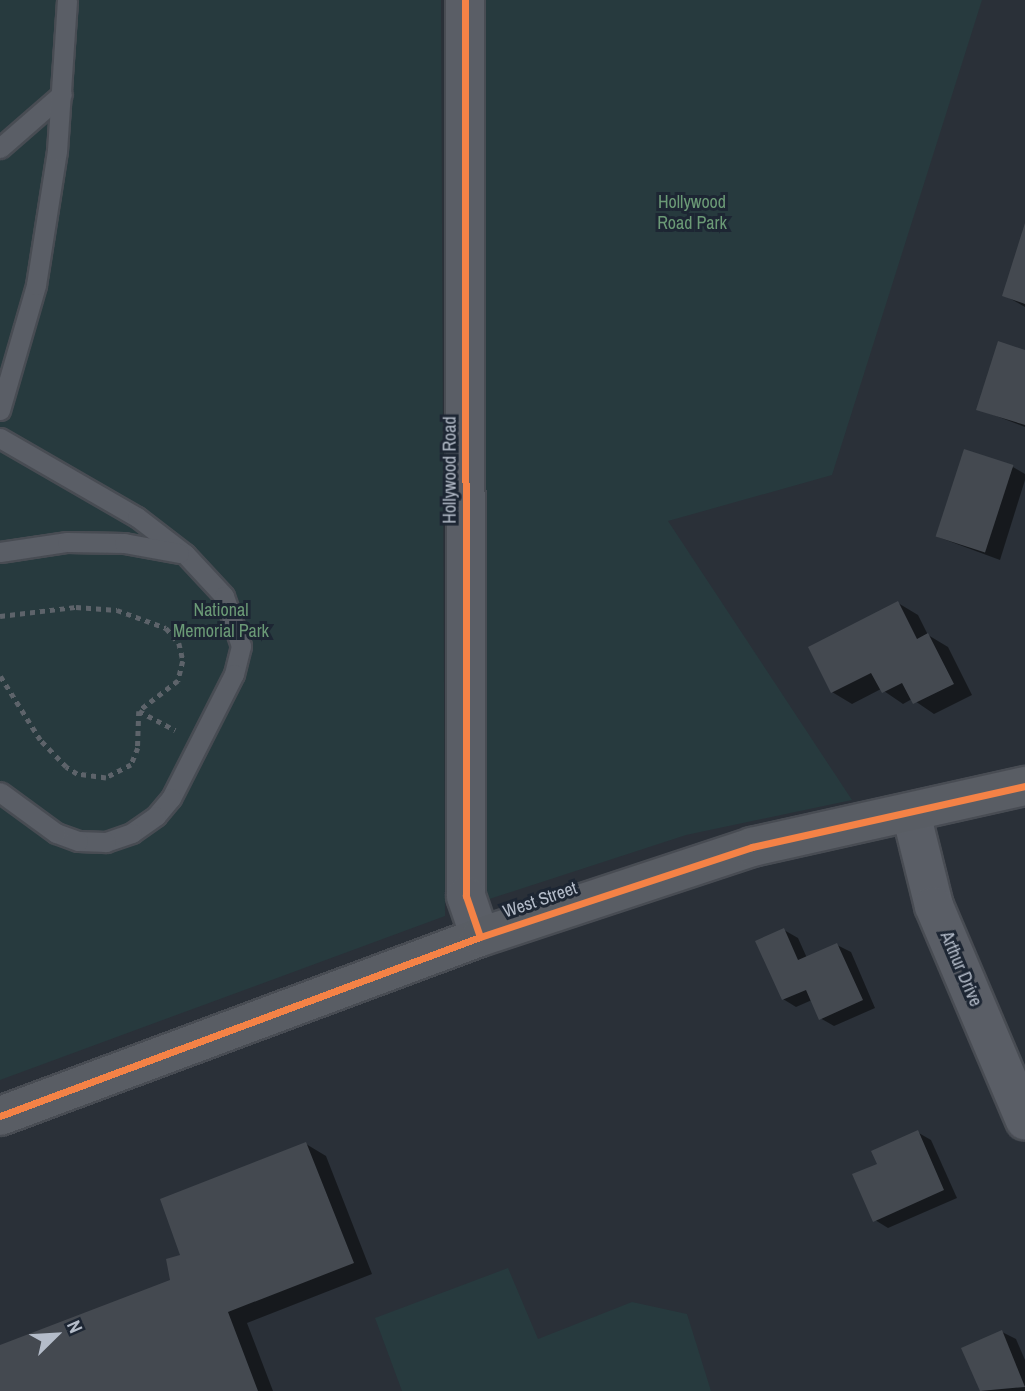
<!DOCTYPE html>
<html>
<head>
<meta charset="utf-8">
<style>
  body { margin:0 }
  #map { position:relative; width:1025px; height:1391px; overflow:hidden; background:#2a3038; font-family:"Archivo Narrow",sans-serif }
  div>[style] { position:absolute }
  .green>* { inset:0; background:#273a3e }
  .shadow>* { inset:0; background:#0007 }
  .building>* { inset:0; background:#444950; transform-origin:0 0 }
  .path>* { height:4.5px; margin-top:-2.25px; transform-origin:0; background:repeating-linear-gradient(90deg,#5d636a 0 5px,transparent 0 10px) }
  .roads { filter:drop-shadow(2px 0 #484c53) drop-shadow(-2px 0 #484c53) drop-shadow(0 2px #484c53) drop-shadow(0 -2px #484c53) }
  .service>* { height:19px; margin:-9.5px; padding:0 9.5px; transform-origin:9.5px; border-radius:9.5px; background:#5a5e66 }
  .minor>* { height:38px; margin:-19px; padding:0 19px; transform-origin:19px; border-radius:19px; background:#5a5e66 }
  .tertiary>* { height:38px; margin:-19px; padding:0 19px; transform-origin:19px; border-radius:19px; background:#5a5e66 }
  .secondary>* { height:38px; margin:-19px; padding:0 19px; transform-origin:19px; border-radius:19px; background:#595d64 }
  .cycleway>* { height:7px; margin:-3.5px; padding:0 3.5px; transform-origin:3.5px; border-radius:3.5px; background:#f48246 }
  span { translate:-50% -50%; white-space:nowrap; text-align:center; line-height:1.15; -webkit-text-stroke:6px #1d2633; paint-order:stroke }
  .park-label { font-size:18px; color:#6b9a76 }
  .street-label { font-size:18px; color:#b4bcc9 }
  .north { position:absolute; left:21px; top:1300px; width:70px; height:70px; -webkit-text-stroke:5px #1d2633; paint-order:stroke; rotate:66deg; font-size:19px; font-weight:700; line-height:28px; text-align:center; color:#b4bcc9 }
  .north::after { content:''; display:block; margin:auto; width:24px; height:32px; background:#b4bcc9; clip-path:polygon(50% 0,100% 100%,50% 72%,0 100%) }
</style>
</head>
<body>
<div id="map">
  <div class="green">
    <i style="clip-path:polygon(0 0,441px 0,445px 916px,0 1080px)"></i>
    <i style="clip-path:polygon(480px 0,982px 0,832px 475px,668px 521px,852px 800px,686px 835px,477px 903px)"></i>
    <i style="clip-path:polygon(508px 1268px,538px 1339px,632px 1302px,687px 1314px,711px 1391px,402px 1391px,375px 1318px)"></i>
  </div>
  <div class="shadow">
    <i style="clip-path:polygon(1025px 227px,1025px 307px,1004px 295px)"></i>
    <i style="clip-path:polygon(1025px 352px,1025px 427px,978px 409px)"></i>
    <i style="clip-path:polygon(1013px 467px,1025px 474px,1025px 480px,1000px 560px,938px 537px)"></i>
    <i style="clip-path:polygon(898px 603px,918px 615px,928px 635px,948px 647px,972px 695px,934px 714px,912px 699px,903px 704px,881px 689px,852px 704px,832px 692px)"></i>
    <i style="clip-path:polygon(784px 930px,798px 938px,807px 958px,837px 945px,851px 952px,875px 1008px,834px 1026px,820px 1018px,812px 1000px,796px 1007px,783px 999px)"></i>
    <i style="clip-path:polygon(917px 1132px,931px 1140px,957px 1198px,888px 1228px,875px 1220px,879px 1165px)"></i>
    <i style="clip-path:polygon(306px 1144px,326px 1156px,372px 1274px,247px 1323px,273px 1391px,0 1391px,0 1347px,172px 1281px,182px 1256px)"></i>
    <i style="clip-path:polygon(1002px 1332px,1016px 1339px,1025px 1360px,1025px 1391px,982px 1391px,964px 1349px)"></i>
  </div>
  <div class="building">
    <i style="clip-path:polygon(1025px 223px,1025px 304px,1002px 296px)"></i>
    <i style="clip-path:polygon(998px 341px,1025px 350px,1025px 425px,976px 410px)"></i>
    <i style="left:964px;top:449px;width:52px;height:92px;rotate:18deg"></i>
    <i style="clip-path:polygon(898px 601px,917px 639px,928px 633px,954px 684px,913px 704px,902px 683px,882px 693px,871px 673px,831px 693px,808px 647px)"></i>
    <i style="clip-path:polygon(784px 928px,798px 960px,837px 943px,863px 1000px,819px 1020px,806px 990px,782px 1000px,755px 941px)"></i>
    <i style="clip-path:polygon(918px 1130px,944px 1190px,873px 1222px,852px 1174px,877px 1164px,871px 1151px)"></i>
    <i style="clip-path:polygon(306px 1142px,354px 1263px,228px 1312px,258px 1391px,0 1391px,0 1345px,170px 1280px,166px 1259px,180px 1255px,160px 1199px)"></i>
    <i style="clip-path:polygon(1002px 1330px,1025px 1387px,980px 1391px,961px 1348px)"></i>
  </div>
  <div class="path">
    <i style="left:0;top:616px;width:77px;rotate:-6.8deg"></i>
    <i style="left:76px;top:607px;width:41px;rotate:4.2deg"></i>
    <i style="left:117px;top:610px;width:52px;rotate:20.2deg"></i>
    <i style="left:166px;top:628px;width:20px;rotate:49deg"></i>
    <i style="left:179px;top:643px;width:18px;rotate:77deg"></i>
    <i style="left:183px;top:661px;width:21px;rotate:104deg"></i>
    <i style="left:178px;top:681px;width:49px;rotate:142.4deg"></i>
    <i style="left:139px;top:711px;width:37px;rotate:92deg"></i>
    <i style="left:138px;top:748px;width:18px;rotate:112deg"></i>
    <i style="left:131px;top:765px;width:28px;rotate:153deg"></i>
    <i style="left:106px;top:778px;width:29px;rotate:-172deg"></i>
    <i style="left:77px;top:774px;width:13px;rotate:-148deg"></i>
    <i style="left:66px;top:767px;width:37px;rotate:-134deg"></i>
    <i style="left:40px;top:740px;width:75px;rotate:-122deg"></i>
    <i style="left:139px;top:711px;width:41px;rotate:27.8deg"></i>
  </div>
  <div class="roads">
    <div class="service">
      <i style="left:0;top:148px;width:82px;rotate:-41.1deg"></i>
      <i style="left:0;top:410px;width:130px;rotate:-73.9deg"></i>
      <i style="left:36px;top:285px;width:136px;rotate:-81.1deg"></i>
      <i style="left:57px;top:151px;width:151px;rotate:-86.2deg"></i>
      <i style="left:0;top:438px;width:158px;rotate:30deg"></i>
      <i style="left:137px;top:517px;width:61px;rotate:37.6deg"></i>
      <i style="left:185px;top:554px;width:57px;rotate:47.1deg"></i>
      <i style="left:224px;top:596px;width:53px;rotate:71.2deg"></i>
      <i style="left:241px;top:646px;width:29px;rotate:104deg"></i>
      <i style="left:234px;top:674px;width:139px;rotate:116.9deg"></i>
      <i style="left:171px;top:798px;width:23px;rotate:130deg"></i>
      <i style="left:156px;top:816px;width:29px;rotate:145deg"></i>
      <i style="left:132px;top:833px;width:28px;rotate:161deg"></i>
      <i style="left:106px;top:842px;width:28px;rotate:-178deg"></i>
      <i style="left:78px;top:841px;width:23px;rotate:-160deg"></i>
      <i style="left:56px;top:833px;width:69px;rotate:-143.8deg"></i>
      <i style="left:0;top:552px;width:68px;rotate:-8.5deg"></i>
      <i style="left:67px;top:542px;width:57px;rotate:1deg"></i>
      <i style="left:124px;top:543px;width:56px;rotate:10.3deg"></i>
    </div>
    <div class="minor">
      <i style="left:911px;top:813px;width:96px;rotate:76.1deg"></i>
      <i style="left:934px;top:906px;width:233px;rotate:67deg"></i>
    </div>
    <div class="tertiary">
      <i style="left:465px;top:0;width:896px;rotate:89.94deg"></i>
      <i style="left:466px;top:896px;width:43px;rotate:71.1deg"></i>
    </div>
    <div class="secondary">
      <i style="left:0;top:1116px;width:512px;rotate:-20.45deg"></i>
      <i style="left:480px;top:937px;width:287px;rotate:-18.3deg"></i>
      <i style="left:752px;top:847px;width:280px;rotate:-12.6deg"></i>
    </div>
  </div>
  <div class="cycleway">
    <i style="left:465px;top:0;width:896px;rotate:89.94deg"></i>
    <i style="left:466px;top:896px;width:43px;rotate:71.1deg"></i>
    <i style="left:0;top:1116px;width:512px;rotate:-20.45deg"></i>
    <i style="left:480px;top:937px;width:287px;rotate:-18.3deg"></i>
    <i style="left:752px;top:847px;width:280px;rotate:-12.6deg"></i>
  </div>
  <div class="park-label">
    <span style="left:692px;top:213px">Hollywood<br>Road Park</span>
    <span style="left:221px;top:621px">National<br>Memorial Park</span>
  </div>
  <div class="street-label">
    <span style="left:450px;top:470px;rotate:-90deg">Hollywood Road</span>
    <span style="left:540px;top:900px;rotate:-19deg">West Street</span>
    <span style="left:961px;top:969px;rotate:67deg">Arthur Drive</span>
  </div>
  <div class="north">N</div>
</div>
</body>
</html>
